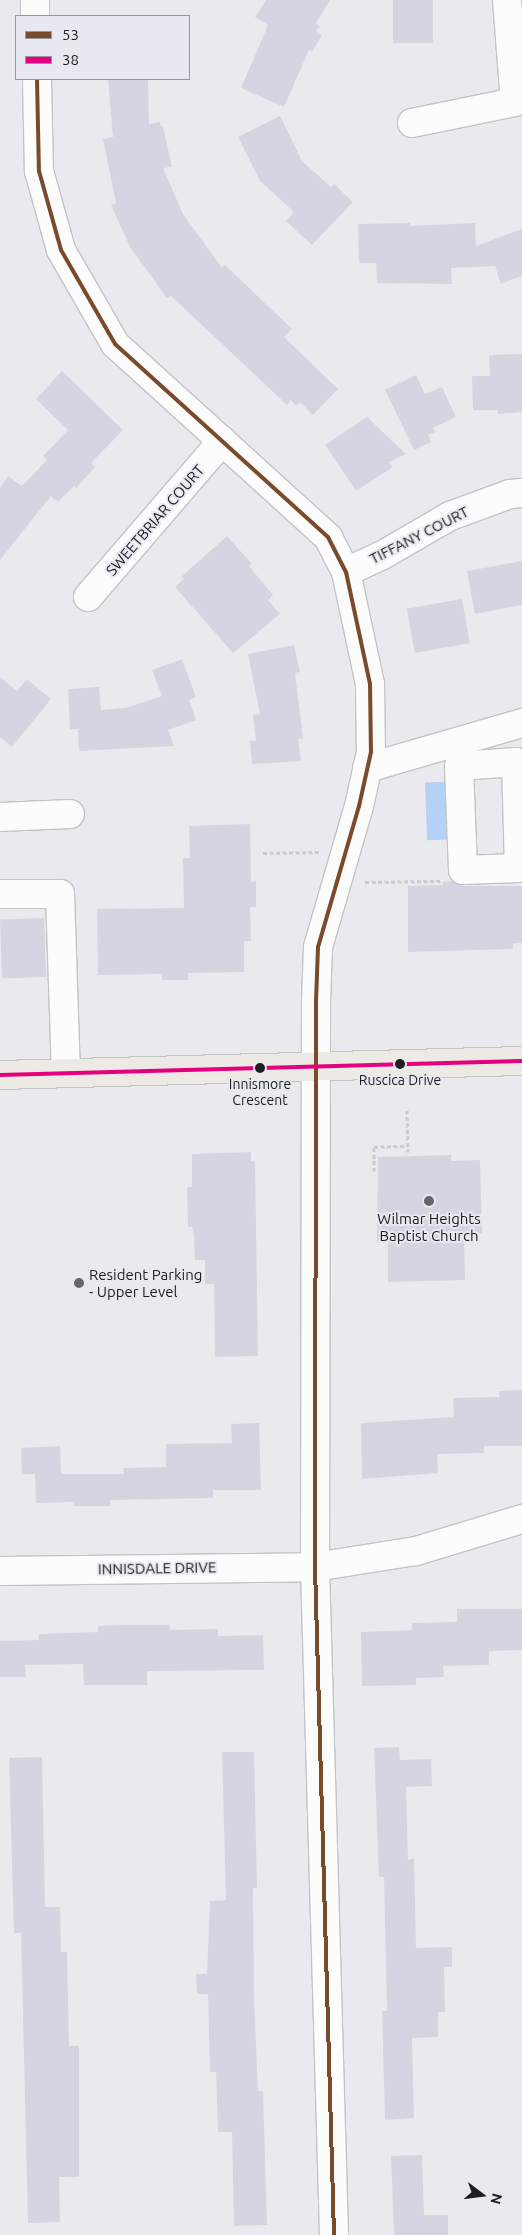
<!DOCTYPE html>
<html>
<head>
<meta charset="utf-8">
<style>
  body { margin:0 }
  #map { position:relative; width:522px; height:2235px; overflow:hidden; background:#eaeaee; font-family:Ubuntu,sans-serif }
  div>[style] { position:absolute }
  .water>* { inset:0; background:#b6d1f6; transform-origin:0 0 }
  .building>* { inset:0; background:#d5d5e1; transform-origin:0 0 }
  .path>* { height:3px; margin-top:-1.5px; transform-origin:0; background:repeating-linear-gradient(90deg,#cbcbcc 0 4px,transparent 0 6.5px) }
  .roads { filter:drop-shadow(1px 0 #c4c4c6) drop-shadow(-1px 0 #c4c4c6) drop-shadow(0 1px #c4c4c6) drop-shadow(0 -1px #c4c4c6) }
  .minor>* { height:28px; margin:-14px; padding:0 14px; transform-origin:14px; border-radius:14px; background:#fcfcfc }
  .major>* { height:28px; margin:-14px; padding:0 14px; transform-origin:14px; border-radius:14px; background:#ede9e5 }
  .bus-1>* { height:4px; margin:-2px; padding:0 2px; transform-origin:2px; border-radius:2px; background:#7a4b2a }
  .bus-2>* { height:4px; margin:-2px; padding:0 2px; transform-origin:2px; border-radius:2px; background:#e5007d }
  .dots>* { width:14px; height:14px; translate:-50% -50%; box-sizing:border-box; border:2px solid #e8e8f0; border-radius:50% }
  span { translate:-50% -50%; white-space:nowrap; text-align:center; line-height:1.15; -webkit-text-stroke:4px #e8e8f0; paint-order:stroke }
  .bus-label { font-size:14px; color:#1e1e21 }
  .street-label { font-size:15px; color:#1e1e21 }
  .poi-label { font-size:15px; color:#1e1e21 }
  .left { translate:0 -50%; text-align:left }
  .legend { position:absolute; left:15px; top:15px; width:175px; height:65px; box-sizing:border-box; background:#e8e8f0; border:1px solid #97979d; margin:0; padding:6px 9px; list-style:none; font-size:15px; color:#1e1e21 }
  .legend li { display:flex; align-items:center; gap:10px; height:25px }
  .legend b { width:25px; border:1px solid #97979d }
  .north { position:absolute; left:457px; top:2170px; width:50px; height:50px; -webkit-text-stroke:4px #e8e8f0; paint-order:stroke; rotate:105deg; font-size:14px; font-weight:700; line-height:20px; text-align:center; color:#1e1e21 }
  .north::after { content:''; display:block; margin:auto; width:18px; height:22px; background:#1e1e21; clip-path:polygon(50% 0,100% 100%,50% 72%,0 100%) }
</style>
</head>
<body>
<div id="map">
  <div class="water">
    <i style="left:465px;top:781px;width:58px;height:40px;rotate:88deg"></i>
  </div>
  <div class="building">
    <i style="clip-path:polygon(266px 0,330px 0,316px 23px,320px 26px,316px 31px,322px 35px,312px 52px,309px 50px,284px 107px,241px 88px,268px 25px,255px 17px)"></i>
    <i style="left:393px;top:0;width:40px;height:43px"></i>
    <i style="clip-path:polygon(108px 79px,148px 79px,149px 124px,160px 122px,161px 127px,163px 126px,172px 167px,163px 168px,183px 214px,222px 268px,225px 265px,292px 329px,284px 337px,338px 389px,313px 415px,300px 402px,296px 406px,291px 400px,287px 405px,171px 296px,167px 298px,130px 247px,111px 205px,116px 203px,103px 139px,113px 137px)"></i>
    <i style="clip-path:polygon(280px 116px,302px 161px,331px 187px,334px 184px,353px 202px,312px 245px,286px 221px,294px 212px,260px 181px,238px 137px)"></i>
    <i style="clip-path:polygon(410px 223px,410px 226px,475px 223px,476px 246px,522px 229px,522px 276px,501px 284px,495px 266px,451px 268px,452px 284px,377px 283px,376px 263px,359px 263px,358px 224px)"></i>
    <i style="clip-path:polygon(522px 354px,522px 412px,498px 414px,498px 410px,473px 410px,472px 376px,490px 376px,489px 355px)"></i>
    <i style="clip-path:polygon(62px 371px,123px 430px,91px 463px,95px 467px,76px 488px,74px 486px,58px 502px,51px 496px,0 560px,0 488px,8px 476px,22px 486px,47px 460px,43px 456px,68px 430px,36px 399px)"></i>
    <i style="clip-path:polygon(416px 375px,425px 394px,442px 387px,456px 417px,433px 428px,435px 432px,428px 435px,431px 442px,414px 450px,385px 390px)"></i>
    <i style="clip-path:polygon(367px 417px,406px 454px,389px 462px,393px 467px,356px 491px,325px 445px)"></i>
    <i style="clip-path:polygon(227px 536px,252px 564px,249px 566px,273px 595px,268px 600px,280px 614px,233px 653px,175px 587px,184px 579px,181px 577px)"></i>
    <i style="clip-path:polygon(522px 561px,522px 605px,475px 614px,467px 571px)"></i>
    <i style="left:462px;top:599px;width:45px;height:56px;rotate:80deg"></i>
    <i style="clip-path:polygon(294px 645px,300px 672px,295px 673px,303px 738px,298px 739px,301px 761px,252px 764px,250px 741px,256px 741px,253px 715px,260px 714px,248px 654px)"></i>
    <i style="clip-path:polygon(182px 659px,196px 697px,189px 700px,196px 720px,168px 730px,174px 746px,79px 751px,78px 729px,70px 729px,68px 689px,99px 687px,101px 710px,125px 708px,162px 696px,152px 670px)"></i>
    <i style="clip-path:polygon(0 677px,17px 691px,27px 679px,51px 699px,12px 747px,0 737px)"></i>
    <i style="clip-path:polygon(250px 824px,251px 882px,256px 881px,256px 907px,250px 907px,251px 941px,244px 941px,244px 972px,188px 973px,188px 980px,162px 980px,162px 974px,98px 975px,97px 909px,184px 908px,183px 858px,190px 858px,189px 826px)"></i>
    <i style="clip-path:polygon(453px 881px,464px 886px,522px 886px,522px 943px,513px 943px,513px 949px,408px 952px,408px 886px,443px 885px,443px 882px)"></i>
    <i style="left:44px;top:918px;width:59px;height:44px;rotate:88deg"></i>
    <i style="clip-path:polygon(251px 1152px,251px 1161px,255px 1161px,258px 1356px,215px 1357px,214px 1284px,205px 1284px,205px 1260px,195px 1260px,194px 1237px,192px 1227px,188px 1227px,187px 1187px,192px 1187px,192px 1154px)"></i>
    <i style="clip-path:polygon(451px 1155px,451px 1161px,480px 1160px,482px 1233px,464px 1234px,465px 1280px,388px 1282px,388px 1242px,377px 1243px,378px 1157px)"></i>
    <i style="clip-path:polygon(522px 1390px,522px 1446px,484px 1446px,484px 1453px,437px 1454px,438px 1473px,362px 1479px,361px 1423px,454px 1417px,453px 1398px,499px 1397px,499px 1391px)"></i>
    <i style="clip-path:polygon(259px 1423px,261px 1490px,213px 1490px,213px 1498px,110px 1500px,110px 1506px,74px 1506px,74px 1502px,36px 1503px,35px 1474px,22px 1474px,21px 1448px,60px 1446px,61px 1474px,124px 1474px,123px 1468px,166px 1467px,166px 1444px,232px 1443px,231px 1424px)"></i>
    <i style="clip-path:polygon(457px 1609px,522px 1609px,522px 1650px,489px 1651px,489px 1665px,443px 1666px,444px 1677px,416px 1678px,416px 1685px,362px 1686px,361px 1632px,412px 1630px,412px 1623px,457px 1622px)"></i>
    <i style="clip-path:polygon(123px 1625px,170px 1625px,170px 1630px,218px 1629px,218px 1636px,263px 1635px,264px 1670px,147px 1671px,147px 1685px,84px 1685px,83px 1664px,25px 1665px,26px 1677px,0 1677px,0 1641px,39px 1640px,39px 1634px,98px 1632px,98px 1626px)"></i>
    <i style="clip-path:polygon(399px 1747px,400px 1760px,431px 1759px,432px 1786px,406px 1787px,408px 1860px,414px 1858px,416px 1948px,452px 1947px,452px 1967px,444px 1967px,445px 2012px,438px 2012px,438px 2037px,412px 2038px,414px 2118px,385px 2120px,382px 2011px,387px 2011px,384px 1877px,379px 1877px,374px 1748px)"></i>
    <i style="clip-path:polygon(222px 1752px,254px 1752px,257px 1888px,253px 1888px,254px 1998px,258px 2091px,263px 2091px,267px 2225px,234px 2226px,232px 2132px,218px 2132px,216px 2072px,210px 2072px,208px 1994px,197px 1994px,196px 1974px,207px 1974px,210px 1901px,226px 1900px)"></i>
    <i style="clip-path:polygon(42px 1757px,45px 1907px,60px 1907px,61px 1952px,67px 1952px,69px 2046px,79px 2046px,79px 2177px,59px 2177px,60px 2222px,28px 2223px,21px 1933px,14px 1933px,9px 1758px)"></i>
    <i style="clip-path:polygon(422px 2155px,424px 2215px,448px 2215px,448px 2235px,394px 2235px,391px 2156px)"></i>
  </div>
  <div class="path">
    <i style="left:263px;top:853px;width:57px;rotate:-1deg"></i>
    <i style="left:365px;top:882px;width:76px;rotate:-0.8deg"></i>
    <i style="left:407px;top:1110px;width:42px;rotate:88.6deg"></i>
    <i style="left:374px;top:1171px;width:24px;rotate:-90deg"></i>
    <i style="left:374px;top:1147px;width:33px;rotate:-2deg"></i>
  </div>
  <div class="roads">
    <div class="minor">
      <i style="left:35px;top:0;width:16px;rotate:90deg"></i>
      <i style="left:37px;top:79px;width:92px;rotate:88.8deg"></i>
      <i style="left:39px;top:171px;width:82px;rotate:74.4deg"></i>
      <i style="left:61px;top:250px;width:108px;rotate:60.1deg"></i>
      <i style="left:115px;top:344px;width:287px;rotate:42.2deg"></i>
      <i style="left:328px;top:537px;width:39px;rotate:63deg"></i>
      <i style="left:346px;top:572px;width:115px;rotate:77.9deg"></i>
      <i style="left:370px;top:684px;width:68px;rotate:89.2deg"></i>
      <i style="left:371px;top:752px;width:55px;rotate:102.5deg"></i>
      <i style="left:359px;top:806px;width:147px;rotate:106.2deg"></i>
      <i style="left:318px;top:947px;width:54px;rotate:92.1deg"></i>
      <i style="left:316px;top:1001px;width:566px;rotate:90.1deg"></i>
      <i style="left:315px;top:1567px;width:668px;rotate:88.37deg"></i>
      <i style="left:412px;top:123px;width:105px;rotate:-11.5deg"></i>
      <i style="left:515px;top:102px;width:102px;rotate:-94.5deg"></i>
      <i style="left:346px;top:572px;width:38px;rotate:-25deg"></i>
      <i style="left:381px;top:556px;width:80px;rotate:-30.1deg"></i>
      <i style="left:450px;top:516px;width:64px;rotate:-20.1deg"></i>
      <i style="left:510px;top:494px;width:12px;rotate:-5deg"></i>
      <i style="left:88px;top:597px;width:206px;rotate:-49.3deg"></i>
      <i style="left:516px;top:762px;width:106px;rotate:88.4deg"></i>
      <i style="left:519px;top:868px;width:56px;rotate:178deg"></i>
      <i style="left:463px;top:870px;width:104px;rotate:-92.2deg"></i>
      <i style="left:459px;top:766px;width:57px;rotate:-4deg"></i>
      <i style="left:367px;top:768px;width:161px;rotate:-16.2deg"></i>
      <i style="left:0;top:817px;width:70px;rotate:-2.5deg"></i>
      <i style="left:0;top:894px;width:60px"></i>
      <i style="left:60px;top:894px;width:179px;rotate:88.1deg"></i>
      <i style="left:0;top:1571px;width:315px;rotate:-0.7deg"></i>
      <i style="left:315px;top:1567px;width:102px;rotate:-9deg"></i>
      <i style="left:416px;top:1551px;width:111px;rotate:-16.8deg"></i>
    </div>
    <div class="major">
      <i style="left:0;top:1075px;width:522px;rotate:-1.54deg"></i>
    </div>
  </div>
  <div class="bus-1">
    <i style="left:37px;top:79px;width:92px;rotate:88.8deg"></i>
    <i style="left:39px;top:171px;width:82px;rotate:74.4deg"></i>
    <i style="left:61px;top:250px;width:108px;rotate:60.1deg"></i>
    <i style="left:115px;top:344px;width:287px;rotate:42.2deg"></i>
    <i style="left:328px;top:537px;width:39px;rotate:63deg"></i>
    <i style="left:346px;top:572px;width:115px;rotate:77.9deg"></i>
    <i style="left:370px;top:684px;width:68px;rotate:89.2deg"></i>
    <i style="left:371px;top:752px;width:55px;rotate:102.5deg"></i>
    <i style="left:359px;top:806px;width:147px;rotate:106.2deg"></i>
    <i style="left:318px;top:947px;width:54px;rotate:92.1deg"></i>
    <i style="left:316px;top:1001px;width:566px;rotate:90.1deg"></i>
    <i style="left:315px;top:1567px;width:668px;rotate:88.37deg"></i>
  </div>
  <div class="bus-2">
    <i style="left:0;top:1075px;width:522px;rotate:-1.54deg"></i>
  </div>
  <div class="dots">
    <i style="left:400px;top:1064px;background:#1e1e21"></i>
    <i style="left:260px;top:1068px;background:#1e1e21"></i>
    <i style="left:429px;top:1201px;background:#656569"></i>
    <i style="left:79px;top:1283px;background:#656569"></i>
  </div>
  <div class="bus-label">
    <span style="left:400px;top:1080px">Ruscica Drive</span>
    <span style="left:260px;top:1092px">Innismore<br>Crescent</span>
  </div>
  <div class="street-label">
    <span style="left:155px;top:520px;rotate:-49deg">SWEETBRIAR COURT</span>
    <span style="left:419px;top:535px;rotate:-27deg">TIFFANY COURT</span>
    <span style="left:157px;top:1568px;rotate:-1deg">INNISDALE DRIVE</span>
  </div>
  <div class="poi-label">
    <span style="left:429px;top:1227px">Wilmar Heights<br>Baptist Church</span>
    <span class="left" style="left:89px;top:1283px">Resident Parking<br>- Upper Level</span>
  </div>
  <ul class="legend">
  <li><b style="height:6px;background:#7a4b2a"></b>53</li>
  <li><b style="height:6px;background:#e5007d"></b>38</li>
  </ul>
  <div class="north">N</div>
</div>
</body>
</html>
